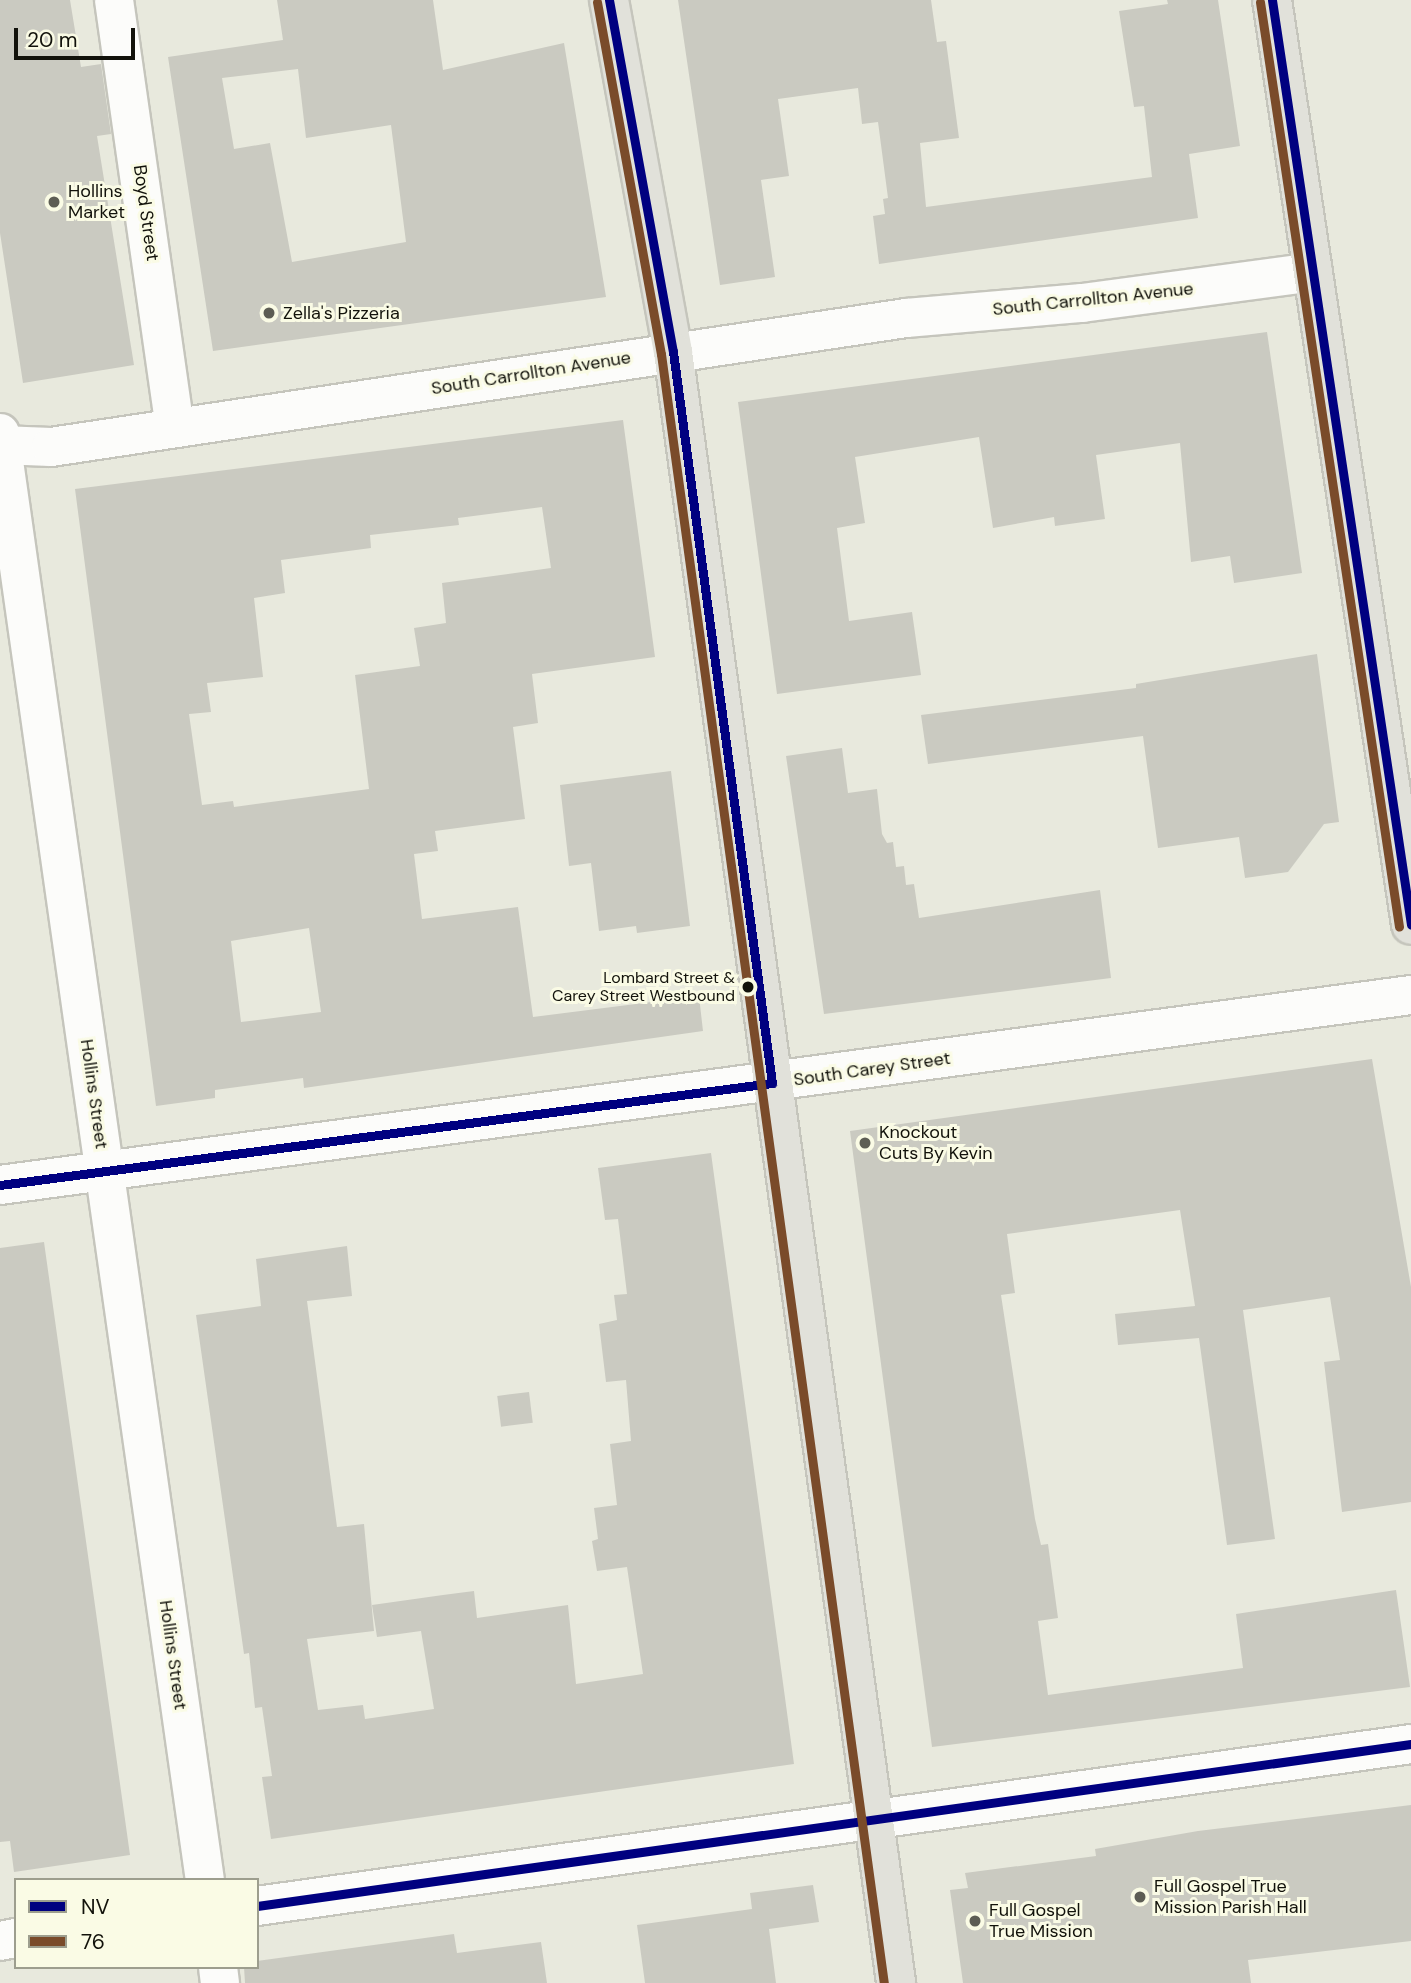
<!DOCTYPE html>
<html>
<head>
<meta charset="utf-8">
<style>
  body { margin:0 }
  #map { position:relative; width:1411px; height:1983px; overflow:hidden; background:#e8e9dd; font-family:"DM Sans",sans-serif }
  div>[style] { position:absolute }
  .building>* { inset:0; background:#cacac1; transform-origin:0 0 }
  .roads { filter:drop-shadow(2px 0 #c5c5bc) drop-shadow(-2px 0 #c5c5bc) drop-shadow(0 2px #c5c5bc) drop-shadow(0 -2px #c5c5bc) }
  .street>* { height:38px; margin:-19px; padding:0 19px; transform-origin:19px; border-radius:19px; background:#fcfcfa }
  .secondary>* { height:38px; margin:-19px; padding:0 19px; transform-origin:19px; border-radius:19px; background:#fcfcfa }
  .primary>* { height:38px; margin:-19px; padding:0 19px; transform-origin:19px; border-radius:19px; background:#e1e1da }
  .bus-1>* { height:9px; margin:-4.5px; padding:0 4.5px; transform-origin:4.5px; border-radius:4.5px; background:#000080 }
  .bus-2>* { height:9px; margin:-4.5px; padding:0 4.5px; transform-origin:4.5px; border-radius:4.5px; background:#7a4b2a }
  .dots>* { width:19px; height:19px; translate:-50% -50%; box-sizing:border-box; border:4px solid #fafbe5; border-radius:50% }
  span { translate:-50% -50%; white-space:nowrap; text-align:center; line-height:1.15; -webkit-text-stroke:6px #fafbe5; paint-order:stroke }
  .bus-label { font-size:16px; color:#12120b }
  .right { translate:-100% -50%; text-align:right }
  .poi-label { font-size:18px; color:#12120b }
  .left { translate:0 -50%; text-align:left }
  .street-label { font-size:18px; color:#12120b }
  .legend { position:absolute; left:14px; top:1878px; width:245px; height:91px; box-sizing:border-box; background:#fafbe5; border:2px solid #9d9e8e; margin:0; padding:9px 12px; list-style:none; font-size:21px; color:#12120b }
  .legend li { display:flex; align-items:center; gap:14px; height:35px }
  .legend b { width:35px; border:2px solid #9d9e8e }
  .scale { position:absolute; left:14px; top:28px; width:121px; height:32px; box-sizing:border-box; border:4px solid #12120b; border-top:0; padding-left:9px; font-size:21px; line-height:24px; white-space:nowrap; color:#12120b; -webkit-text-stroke:5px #fafbe5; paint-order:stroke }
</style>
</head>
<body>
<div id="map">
  <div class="building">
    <i style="clip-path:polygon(0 0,70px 0,81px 67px,101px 64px,111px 134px,97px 136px,134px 365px,23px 383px,0 233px)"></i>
    <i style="clip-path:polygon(evenodd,277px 0,433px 0,443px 70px,564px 43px,606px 297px,213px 351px,168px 57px,283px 40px,277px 0,298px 69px,306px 138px,391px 125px,406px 242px,292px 262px,270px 143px,234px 149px,222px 78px,298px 69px)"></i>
    <i style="clip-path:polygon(678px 0,931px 0,937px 42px,946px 41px,959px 138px,920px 143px,926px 207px,1152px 177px,1144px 106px,1134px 107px,1119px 11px,1168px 4px,1167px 0,1218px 0,1240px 146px,1189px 154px,1198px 218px,879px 264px,873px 216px,885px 214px,883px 199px,888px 198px,878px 122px,862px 124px,858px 88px,778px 99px,789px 176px,761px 180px,775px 277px,720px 285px)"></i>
    <i style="clip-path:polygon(1267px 332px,1302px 573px,1234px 583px,1230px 556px,1191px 562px,1180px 443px,1096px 455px,1105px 519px,1055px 526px,1054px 517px,993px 528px,979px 437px,855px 457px,865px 523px,837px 528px,849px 621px,912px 612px,921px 675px,777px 694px,738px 402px)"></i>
    <i style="clip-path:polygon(evenodd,623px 420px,655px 657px,532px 674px,538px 723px,513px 727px,525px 819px,435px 831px,438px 851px,414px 854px,422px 919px,518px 907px,533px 1017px,699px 996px,703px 1031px,304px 1088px,303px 1078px,215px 1090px,215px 1098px,156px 1106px,75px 489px,623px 420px,542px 507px,551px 568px,442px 583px,446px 623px,414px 628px,420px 666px,355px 675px,369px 789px,234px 807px,233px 801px,202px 805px,189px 714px,211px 712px,207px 683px,263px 677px,254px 598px,285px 593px,281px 560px,371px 548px,370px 535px,459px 525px,458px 518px,542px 507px,623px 420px,309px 928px,321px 1012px,241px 1022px,231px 941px,309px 928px)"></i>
    <i style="clip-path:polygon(1317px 654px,1339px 822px,1324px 824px,1288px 872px,1245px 878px,1239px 837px,1158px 848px,1143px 736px,928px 764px,921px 715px,1136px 688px,1136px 684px)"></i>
    <i style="clip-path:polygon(842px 748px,848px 793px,877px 789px,882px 834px,887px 843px,893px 842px,896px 867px,904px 866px,906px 885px,914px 884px,919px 918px,1100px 890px,1111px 978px,824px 1014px,786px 756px)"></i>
    <i style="clip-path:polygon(671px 771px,690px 926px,637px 933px,636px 926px,599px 931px,591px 863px,569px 866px,560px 785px)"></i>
    <i style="clip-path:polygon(1372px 1059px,1411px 1287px,1411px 1502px,1342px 1512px,1324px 1362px,1340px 1360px,1330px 1297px,1243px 1310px,1275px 1539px,1227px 1545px,1199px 1338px,1118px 1345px,1115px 1314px,1195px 1306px,1180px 1210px,1007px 1234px,1015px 1293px,1001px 1295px,1035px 1519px,1041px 1545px,1048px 1544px,1058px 1618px,1038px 1621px,1048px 1695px,1243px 1668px,1236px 1614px,1396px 1590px,1410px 1687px,932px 1747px,850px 1131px)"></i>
    <i style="clip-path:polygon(711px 1153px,794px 1764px,271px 1839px,262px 1777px,272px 1776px,262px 1707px,255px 1708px,249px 1653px,244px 1654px,196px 1315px,261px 1306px,256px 1259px,347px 1246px,352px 1296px,307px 1301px,337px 1527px,364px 1524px,374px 1631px,307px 1639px,318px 1710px,363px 1705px,365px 1719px,434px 1709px,421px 1631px,377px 1637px,372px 1605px,443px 1595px,474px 1591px,477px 1618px,568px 1605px,576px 1684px,643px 1674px,627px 1567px,597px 1571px,592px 1541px,598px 1539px,594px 1508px,617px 1505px,610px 1444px,631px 1441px,626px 1380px,606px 1382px,599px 1324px,617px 1320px,614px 1295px,627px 1294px,618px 1219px,605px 1220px,598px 1168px)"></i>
    <i style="clip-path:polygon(44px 1242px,130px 1855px,14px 1872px,10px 1841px,0 1842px,0 1248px)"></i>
    <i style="left:529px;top:1392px;width:31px;height:32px;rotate:83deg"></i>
    <i style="clip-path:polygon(1411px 1805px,1411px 1941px,1248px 1960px,1251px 1983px,963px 1983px,950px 1890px,968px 1888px,965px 1873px,1096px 1856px,1095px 1849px,1198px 1831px)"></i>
    <i style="clip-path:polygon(813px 1885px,819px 1922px,769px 1929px,776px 1983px,645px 1983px,637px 1925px,752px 1909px,750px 1893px)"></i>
    <i style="clip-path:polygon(454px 1934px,457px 1953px,541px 1942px,547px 1983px,245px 1983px,244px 1967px,257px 1967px,257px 1961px)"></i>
  </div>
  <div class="roads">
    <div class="street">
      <i style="left:114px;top:0;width:431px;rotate:81.9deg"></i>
      <i style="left:0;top:433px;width:1461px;rotate:81.94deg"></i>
      <i style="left:0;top:445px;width:51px;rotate:2.2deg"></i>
      <i style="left:51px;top:447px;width:865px;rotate:-8.58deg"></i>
      <i style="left:906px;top:318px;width:177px;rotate:-4.9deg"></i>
      <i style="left:1082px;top:303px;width:233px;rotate:-7.6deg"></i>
      <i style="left:257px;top:1906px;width:1165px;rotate:-7.99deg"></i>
      <i style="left:0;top:1941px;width:16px;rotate:-11deg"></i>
      <i style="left:218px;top:1967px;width:16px;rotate:83deg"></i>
    </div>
    <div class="secondary">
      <i style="left:0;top:1185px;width:1424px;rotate:-7.67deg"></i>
    </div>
    <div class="primary">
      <i style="left:609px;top:0;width:358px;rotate:79.7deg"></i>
      <i style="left:673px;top:352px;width:1646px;rotate:82.21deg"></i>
      <i style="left:1272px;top:0;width:935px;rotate:81.45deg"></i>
    </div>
  </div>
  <div class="bus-1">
    <i style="left:1272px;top:0;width:935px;rotate:81.45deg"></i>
    <i style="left:0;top:1185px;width:779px;rotate:-7.53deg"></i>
    <i style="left:772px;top:1083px;width:738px;rotate:-97.71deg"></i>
    <i style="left:673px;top:352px;width:358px;rotate:-100.3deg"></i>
    <i style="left:257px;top:1906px;width:1165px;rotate:-7.99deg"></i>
  </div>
  <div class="bus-2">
    <i style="left:597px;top:2px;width:358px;rotate:79.7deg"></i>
    <i style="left:661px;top:354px;width:1644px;rotate:82.21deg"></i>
    <i style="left:1260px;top:2px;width:935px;rotate:81.45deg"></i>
  </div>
  <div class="dots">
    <i style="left:54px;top:202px;background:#5d5d54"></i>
    <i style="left:269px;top:313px;background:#5d5d54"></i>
    <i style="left:748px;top:987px;background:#12120b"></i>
    <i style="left:865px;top:1143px;background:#5d5d54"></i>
    <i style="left:1140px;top:1897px;background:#5d5d54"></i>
    <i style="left:975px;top:1921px;background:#5d5d54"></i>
  </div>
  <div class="bus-label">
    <span class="right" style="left:735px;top:987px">Lombard Street &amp;<br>Carey Street Westbound</span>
  </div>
  <div class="poi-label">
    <span class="left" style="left:68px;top:202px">Hollins<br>Market</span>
    <span class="left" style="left:283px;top:313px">Zella's Pizzeria</span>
    <span class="left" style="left:879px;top:1143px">Knockout<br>Cuts By Kevin</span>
    <span class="left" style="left:1154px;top:1897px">Full Gospel True<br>Mission Parish Hall</span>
    <span class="left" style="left:989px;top:1921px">Full Gospel<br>True Mission</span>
  </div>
  <div class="street-label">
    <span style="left:146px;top:213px;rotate:82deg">Boyd Street</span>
    <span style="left:1093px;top:299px;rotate:-6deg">South Carrollton Avenue</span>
    <span style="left:531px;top:373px;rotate:-9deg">South Carrollton Avenue</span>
    <span style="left:872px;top:1069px;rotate:-8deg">South Carey Street</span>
    <span style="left:94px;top:1094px;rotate:82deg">Hollins Street</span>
    <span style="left:173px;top:1655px;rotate:82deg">Hollins Street</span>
  </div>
  <ul class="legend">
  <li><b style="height:9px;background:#000080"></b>NV</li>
  <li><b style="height:9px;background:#7a4b2a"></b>76</li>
  </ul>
  <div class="scale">20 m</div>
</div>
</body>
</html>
